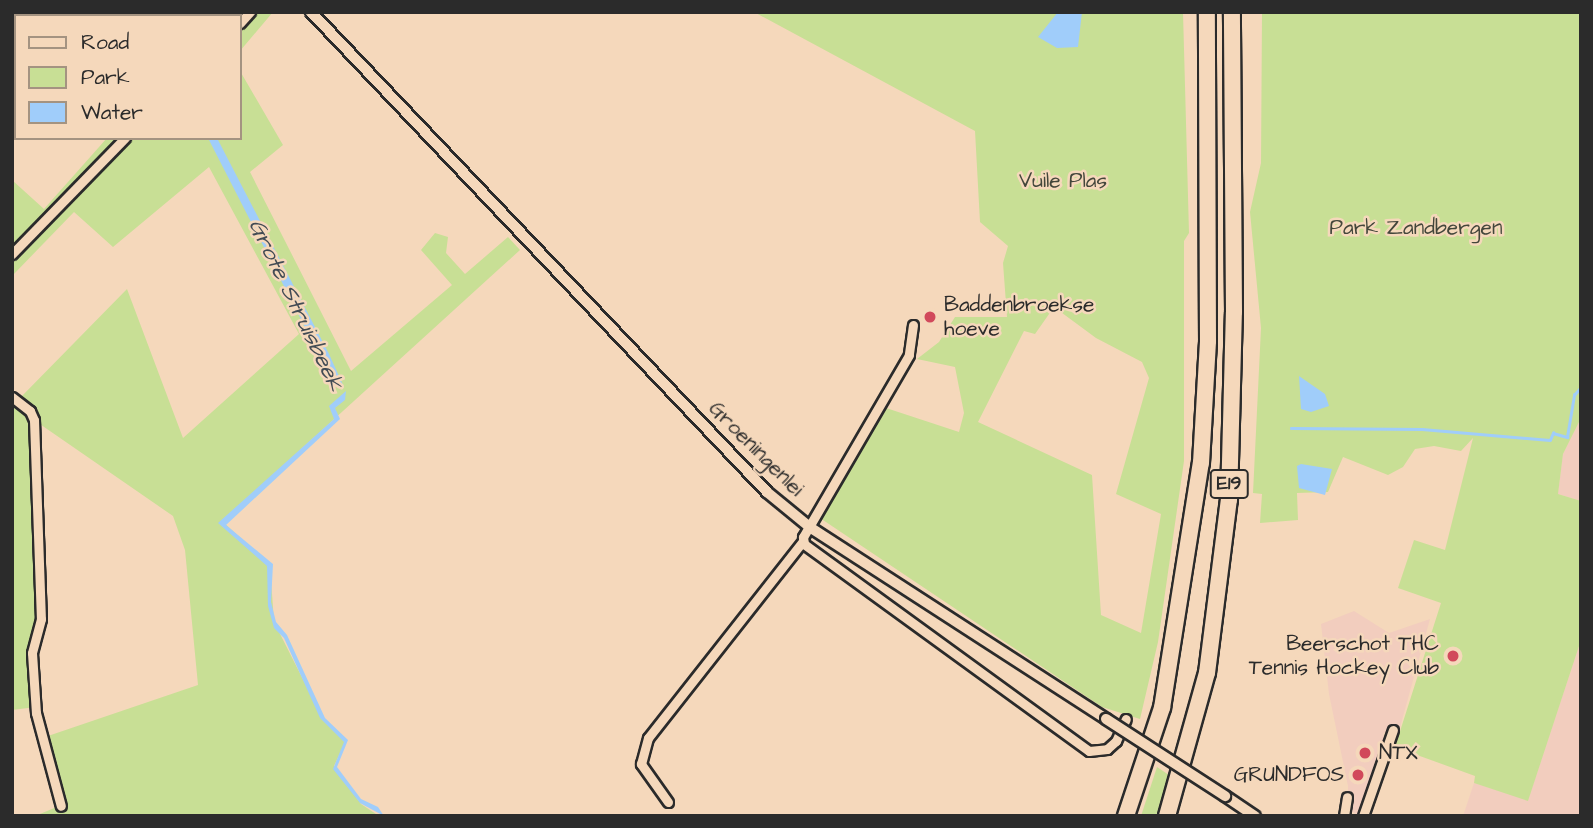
<!DOCTYPE html>
<html>
<head>
<meta charset="utf-8">
<style>
  body { margin:0 }
  #map { position:relative; width:1593px; height:828px; overflow:hidden; background:#f5d8bb; font-family:"Architects Daughter",sans-serif }
  div>[style] { position:absolute }
  .built>* { inset:0; background:#f2cdbe }
  .green>* { inset:0; background:#c8df95 }
  .water>* { inset:0; background:#a0cdfa }
  .stream>* { height:2.5px; margin:-1.25px; padding:0 1.25px; transform-origin:1.25px; border-radius:1.25px; background:#a0cdfa }
  .roads { filter:drop-shadow(2px 0 #2b2b2b) drop-shadow(-2px 0 #2b2b2b) drop-shadow(0 2px #2b2b2b) drop-shadow(0 -2px #2b2b2b) }
  .minor>* { height:9px; margin:-4.5px; padding:0 4.5px; transform-origin:4.5px; border-radius:4.5px; background:#f5d8bb }
  .tertiary>* { height:10px; margin:-5px; padding:0 5px; transform-origin:5px; border-radius:5px; background:#f5d8bb }
  .motorway>* { height:16px; margin:-8px; padding:0 8px; transform-origin:8px; border-radius:8px; background:#f5d8bb }
  .bridges { filter:drop-shadow(2px 0 #2b2b2b) drop-shadow(-2px 0 #2b2b2b) drop-shadow(0 2px #2b2b2b) drop-shadow(0 -2px #2b2b2b) }
  .tertiary-bridge>* { height:10px; margin:-5px; padding:0 5px; transform-origin:5px; border-radius:5px; background:#f5d8bb }
  .dots>* { width:19px; height:19px; translate:-50% -50%; box-sizing:border-box; border:4px solid #f5d8bb; border-radius:50% }
  span { translate:-50% -50%; white-space:nowrap; text-align:center; line-height:1.15; -webkit-text-stroke:5px #f5d8bb; paint-order:stroke }
  .shield-label span { padding:2px 5px; background:#f5d8bb; border:2px solid; border-radius:5px; -webkit-text-stroke-width:0 }
  .shield-label { font-size:19px; color:#2b2b2b; font-weight:700 }
  .park-label { font-size:21px; color:#43463b }
  .poi-label { font-size:21px; color:#2b2b2b }
  .left { translate:0 -50%; text-align:left }
  .right { translate:-100% -50%; text-align:right }
  .street-label { font-size:21px; color:#2b2b2b }
  .water-label { font-size:23px; color:#424b54; font-style:italic }
  .frame { position:absolute; inset:0; border:14px solid #2b2b2b; pointer-events:none }
  .legend { position:absolute; left:14px; top:14px; width:228px; height:126px; box-sizing:border-box; background:#f5d8bb; border:2px solid #a49381; margin:0; padding:9px 12px; list-style:none; font-size:21px; color:#2b2b2b }
  .legend li { display:flex; align-items:center; gap:14px; height:35px }
  .legend b { width:35px; border:2px solid #a49381 }
</style>
</head>
<body>
<div id="map">
  <div class="built">
    <i style="clip-path:polygon(1581px 418px,1581px 501px,1558px 494px,1563px 454px)"></i>
    <i style="clip-path:polygon(1354px 611px,1389px 633px,1430px 619px,1399px 731px,1391px 728px,1383px 734px,1386px 741px,1360px 816px,1348px 810px,1348px 786px,1329px 694px,1321px 624px)"></i>
    <i style="clip-path:polygon(1581px 640px,1581px 816px,1463px 816px,1474px 783px,1528px 800px)"></i>
  </div>
  <div class="green">
    <i style="clip-path:polygon(166px 12px,273px 12px,240px 51px,240px 16px,165px 16px)"></i>
    <i style="clip-path:polygon(evenodd,754px 12px,1183px 12px,1189px 233px,1184px 241px,1184px 461px,1158px 642px,1140px 719px,1102px 707px,817px 516px,880px 406px,959px 432px,964px 413px,955px 367px,917px 359px,939px 342px,955px 317px,1007px 317px,1003px 263px,1008px 246px,980px 222px,975px 131px,754px 12px,1054px 307px,1096px 338px,1142px 362px,1149px 378px,1116px 494px,1161px 514px,1141px 633px,1101px 615px,1092px 475px,978px 422px,1024px 331px,1035px 334px,1054px 307px)"></i>
    <i style="clip-path:polygon(1262px 12px,1581px 12px,1581px 418px,1563px 454px,1558px 494px,1581px 501px,1581px 640px,1528px 801px,1474px 783px,1475px 776px,1395px 747px,1441px 603px,1398px 588px,1414px 540px,1445px 550px,1473px 438px,1461px 451px,1434px 446px,1415px 449px,1403px 467px,1388px 475px,1343px 457px,1328px 492px,1297px 493px,1298px 520px,1260px 523px,1262px 494px,1253px 493px,1261px 328px,1250px 212px,1261px 163px)"></i>
    <i style="clip-path:polygon(240px 71px,283px 145px,250px 172px,351px 371px,452px 285px,421px 250px,435px 233px,448px 237px,446px 253px,465px 274px,508px 237px,520px 250px,222px 521px,270px 565px,274px 622px,323px 719px,346px 740px,334px 766px,361px 804px,379px 816px,35px 816px,64px 804px,45px 737px,198px 685px,185px 550px,173px 516px,34px 420px,41px 619px,33px 644px,36px 707px,12px 710px,12px 391px,21px 397px,127px 289px,183px 438px,299px 334px,209px 167px,113px 247px,74px 212px,12px 276px,12px 180px,44px 209px,107px 138px,240px 138px)"></i>
    <i style="clip-path:polygon(1157px 767px,1172px 777px,1160px 816px,1141px 816px)"></i>
  </div>
  <div class="water">
    <i style="clip-path:polygon(1058px 12px,1082px 12px,1078px 47px,1057px 48px,1038px 37px)"></i>
    <i style="clip-path:polygon(208px 138px,217px 138px,329px 354px,343px 385px,340px 388px,330px 376px)"></i>
    <i style="clip-path:polygon(1299px 376px,1325px 394px,1329px 406px,1311px 412px,1301px 409px)"></i>
    <i style="clip-path:polygon(346px 391px,345px 400px,335px 408px,340px 419px,226px 525px,273px 564px,271px 602px,276px 622px,287px 635px,325px 718px,348px 740px,337px 767px,361px 799px,378px 807px,384px 816px,360px 803px,333px 769px,344px 742px,320px 718px,284px 638px,274px 628px,268px 606px,267px 566px,218px 523px,334px 419px,329px 406px)"></i>
    <i style="clip-path:polygon(1301px 464px,1332px 469px,1325px 495px,1299px 488px,1297px 466px)"></i>
  </div>
  <div class="stream">
    <i style="left:1291px;top:428px;width:131px;rotate:0.4deg"></i>
    <i style="left:1422px;top:429px;width:128px;rotate:4.9deg"></i>
    <i style="left:1550px;top:440px;width:8px;rotate:-67deg"></i>
    <i style="left:1553px;top:433px;width:15px;rotate:16deg"></i>
    <i style="left:1567px;top:437px;width:43px;rotate:-80.5deg"></i>
    <i style="left:1574px;top:395px;width:11px;rotate:-49deg"></i>
  </div>
  <div class="roads">
    <div class="minor">
      <i style="left:240px;top:23px;width:15px;rotate:-48deg"></i>
      <i style="left:12px;top:254px;width:162px;rotate:-45.8deg"></i>
      <i style="left:913px;top:325px;width:30px;rotate:98deg"></i>
      <i style="left:909px;top:355px;width:211px;rotate:120.2deg"></i>
      <i style="left:803px;top:537px;width:7px;rotate:82deg"></i>
      <i style="left:804px;top:544px;width:352px;rotate:36deg"></i>
      <i style="left:1089px;top:751px;width:18px;rotate:-6deg"></i>
      <i style="left:1107px;top:749px;width:12px;rotate:-42deg"></i>
      <i style="left:1116px;top:741px;width:24px;rotate:-66deg"></i>
      <i style="left:12px;top:397px;width:23px;rotate:38deg"></i>
      <i style="left:30px;top:411px;width:10px;rotate:66deg"></i>
      <i style="left:34px;top:420px;width:199px;rotate:88deg"></i>
      <i style="left:41px;top:619px;width:35px;rotate:105deg"></i>
      <i style="left:32px;top:653px;width:60px;rotate:86.2deg"></i>
      <i style="left:36px;top:713px;width:96px;rotate:75deg"></i>
      <i style="left:668px;top:802px;width:47px;rotate:-125.4deg"></i>
      <i style="left:641px;top:764px;width:27px;rotate:-75deg"></i>
      <i style="left:648px;top:738px;width:251px;rotate:-51.8deg"></i>
      <i style="left:1344px;top:816px;width:19px;rotate:-81deg"></i>
      <i style="left:1363px;top:816px;width:91px;rotate:-70.8deg"></i>
    </div>
    <div class="tertiary">
      <i style="left:311px;top:12px;width:662px;rotate:46.47deg"></i>
      <i style="left:767px;top:492px;width:57px;rotate:39.3deg"></i>
      <i style="left:811px;top:528px;width:351px;rotate:32.9deg"></i>
      <i style="left:1225px;top:796px;width:36px;rotate:34deg"></i>
    </div>
    <div class="motorway">
      <i style="left:1126px;top:816px;width:114px;rotate:-71.6deg"></i>
      <i style="left:1162px;top:708px;width:248px;rotate:-81deg"></i>
      <i style="left:1201px;top:463px;width:122px;rotate:-86.7deg"></i>
      <i style="left:1208px;top:341px;width:329px;rotate:-90.2deg"></i>
      <i style="left:1167px;top:816px;width:148px;rotate:-74.4deg"></i>
      <i style="left:1207px;top:673px;width:174px;rotate:-82.8deg"></i>
      <i style="left:1229px;top:500px;width:188px;rotate:-88.5deg"></i>
      <i style="left:1234px;top:312px;width:300px;rotate:-90.4deg"></i>
    </div>
  </div>
  <div class="bridges">
    <div class="tertiary-bridge">
      <i style="left:1106px;top:719px;width:142px;rotate:32.9deg"></i>
    </div>
  </div>
  <div class="dots">
    <i style="left:930px;top:317px;background:#d1495b"></i>
    <i style="left:1453px;top:656px;background:#d1495b"></i>
    <i style="left:1365px;top:753px;background:#d1495b"></i>
    <i style="left:1358px;top:775px;background:#d1495b"></i>
  </div>
  <div class="shield-label">
    <span style="left:1229px;top:484px">E19</span>
  </div>
  <div class="park-label">
    <span style="left:1063px;top:181px">Vuile Plas</span>
    <span style="left:1416px;top:228px">Park Zandbergen</span>
  </div>
  <div class="poi-label">
    <span class="left" style="left:944px;top:317px">Baddenbroekse<br>hoeve</span>
    <span class="right" style="left:1439px;top:656px">Beerschot THC<br>Tennis Hockey Club</span>
    <span class="left" style="left:1379px;top:753px">NTX</span>
    <span class="right" style="left:1344px;top:775px">GRUNDFOS</span>
  </div>
  <div class="street-label">
    <span style="left:756px;top:449px;rotate:45deg">Groeningenlei</span>
  </div>
  <div class="water-label">
    <span style="left:296px;top:305px;rotate:64deg">Grote Struisbeek</span>
  </div>
  <div class="frame"></div>
  <ul class="legend">
  <li><b style="height:9px;background:#f5d8bb"></b>Road</li>
  <li><b style="height:19px;background:#c8df95"></b>Park</li>
  <li><b style="height:19px;background:#a0cdfa"></b>Water</li>
  </ul>
</div>
</body>
</html>
